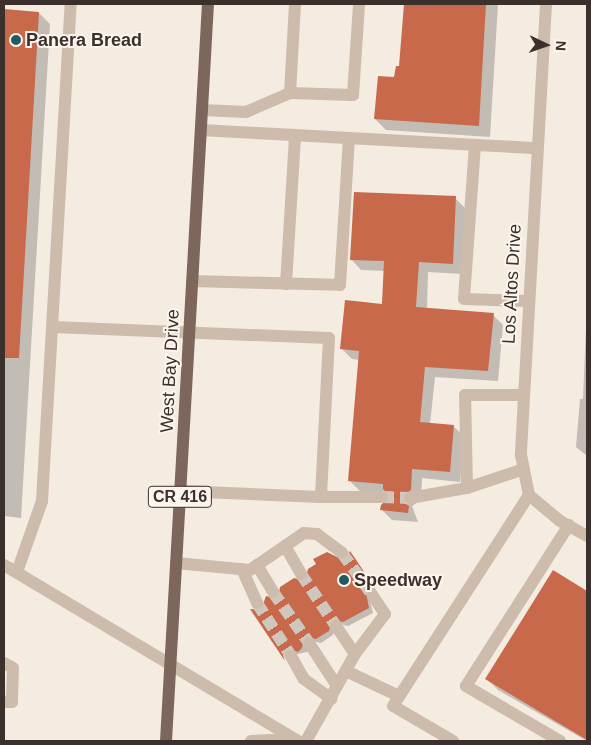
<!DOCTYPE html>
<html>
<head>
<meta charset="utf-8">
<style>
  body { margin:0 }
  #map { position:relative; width:591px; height:745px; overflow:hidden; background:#f4ebe1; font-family:Helvetica,sans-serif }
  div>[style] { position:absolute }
  .shadow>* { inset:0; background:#0003 }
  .building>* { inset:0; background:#c8694b }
  .minor-tunnel>* { height:12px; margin-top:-6px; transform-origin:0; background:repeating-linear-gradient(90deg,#cfc6bd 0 12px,transparent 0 18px) }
  .minor>* { height:12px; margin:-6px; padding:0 6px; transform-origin:6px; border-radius:6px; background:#cdbbac }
  .major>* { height:12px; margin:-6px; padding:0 6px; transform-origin:6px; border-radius:6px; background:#7d675c }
  .dots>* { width:14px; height:14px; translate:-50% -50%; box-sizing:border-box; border:2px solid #fbf5ee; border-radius:50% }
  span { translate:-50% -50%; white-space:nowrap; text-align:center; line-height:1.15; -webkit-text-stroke:4px #fbf5ee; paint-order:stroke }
  .shield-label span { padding:1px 4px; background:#fbf5ee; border:1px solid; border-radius:4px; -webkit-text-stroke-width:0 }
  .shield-label { font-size:16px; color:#3b302b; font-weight:700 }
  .poi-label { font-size:18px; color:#3b302b; font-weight:700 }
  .left { translate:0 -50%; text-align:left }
  .street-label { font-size:18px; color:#3b302b }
  .frame { position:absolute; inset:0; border:5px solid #3b302b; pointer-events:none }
  .north { position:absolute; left:521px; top:20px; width:50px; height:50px; -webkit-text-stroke:4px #fbf5ee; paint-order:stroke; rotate:93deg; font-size:14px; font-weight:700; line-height:20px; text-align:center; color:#3b302b }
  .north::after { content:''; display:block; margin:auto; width:18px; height:22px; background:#3b302b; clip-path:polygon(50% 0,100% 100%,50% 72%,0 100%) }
</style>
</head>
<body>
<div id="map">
  <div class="shadow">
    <i style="clip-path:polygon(405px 4px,498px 4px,490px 137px,386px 130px,375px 119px,401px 67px)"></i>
    <i style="clip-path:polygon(4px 11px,39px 13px,50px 24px,21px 518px,4px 516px)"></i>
    <i style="clip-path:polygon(455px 198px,465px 208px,462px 274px,428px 272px,427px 309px,493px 315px,503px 325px,498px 381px,435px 377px,430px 424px,453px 426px,464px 436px,460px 482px,422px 478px,421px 500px,412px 506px,418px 522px,392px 520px,382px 510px,392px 498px,388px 493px,360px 491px,350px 481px,360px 360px,352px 359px,342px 349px,383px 305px,385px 271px,361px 270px,351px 259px)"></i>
    <i style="clip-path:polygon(587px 305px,587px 456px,576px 447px,580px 399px,583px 399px)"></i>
    <i style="clip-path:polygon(354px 557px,378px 593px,369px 597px,373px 613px,348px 626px,336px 623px,333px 635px,321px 643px,308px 640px,307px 652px,288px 656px,289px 663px,252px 610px,262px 612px,306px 582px)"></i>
    <i style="clip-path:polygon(553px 572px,587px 592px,587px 741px,498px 690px,487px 679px)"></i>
  </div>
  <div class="building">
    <i style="clip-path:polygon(404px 4px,486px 4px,479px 126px,374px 119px,378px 76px,394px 77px,396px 66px,399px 66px)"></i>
    <i style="clip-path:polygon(4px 9px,39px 12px,19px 358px,4px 358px)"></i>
    <i style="clip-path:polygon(354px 192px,456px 196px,453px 264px,419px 262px,416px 307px,494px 313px,488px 371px,425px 367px,420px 422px,454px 425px,450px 472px,412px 469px,411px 490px,402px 496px,404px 503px,409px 506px,408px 513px,380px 510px,381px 505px,390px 497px,383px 489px,383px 484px,348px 481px,359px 351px,340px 349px,345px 300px,382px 304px,384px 261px,350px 260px)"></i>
    <i style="clip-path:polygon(350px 551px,375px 588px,366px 593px,369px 608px,343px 622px,332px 619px,329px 631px,316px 639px,304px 637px,302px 648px,298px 652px,287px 649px,283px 655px,285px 661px,250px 609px,261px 610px,266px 596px,278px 599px,280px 587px,294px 578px,305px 581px,308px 569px,316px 564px,313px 559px,327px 552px,345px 561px)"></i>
    <i style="clip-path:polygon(553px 570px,587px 591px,587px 740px,485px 679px)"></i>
  </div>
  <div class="minor-tunnel">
    <i style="left:382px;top:497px;width:28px;rotate:2deg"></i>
    <i style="left:342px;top:553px;width:53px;rotate:54.2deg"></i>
    <i style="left:301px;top:574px;width:63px;rotate:56.1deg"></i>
    <i style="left:273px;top:592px;width:62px;rotate:54.8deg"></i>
    <i style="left:257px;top:603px;width:63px;rotate:57.3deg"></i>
  </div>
  <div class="minor">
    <i style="left:295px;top:4px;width:89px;rotate:93.2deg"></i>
    <i style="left:290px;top:93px;width:63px;rotate:1.8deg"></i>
    <i style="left:353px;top:95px;width:91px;rotate:-86.2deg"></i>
    <i style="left:546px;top:4px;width:452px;rotate:93.2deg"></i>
    <i style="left:521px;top:455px;width:41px;rotate:78.7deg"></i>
    <i style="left:529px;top:495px;width:40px;rotate:40deg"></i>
    <i style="left:560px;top:521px;width:31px;rotate:29deg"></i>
    <i style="left:202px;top:110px;width:44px;rotate:2.6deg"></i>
    <i style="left:246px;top:112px;width:48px;rotate:-23.4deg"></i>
    <i style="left:201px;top:130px;width:336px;rotate:3.1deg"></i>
    <i style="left:475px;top:145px;width:154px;rotate:94.1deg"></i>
    <i style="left:464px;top:299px;width:65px;rotate:1.8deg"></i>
    <i style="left:192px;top:281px;width:148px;rotate:1.5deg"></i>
    <i style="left:340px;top:285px;width:147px;rotate:-86.5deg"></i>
    <i style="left:286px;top:284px;width:149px;rotate:-86.5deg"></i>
    <i style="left:53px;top:327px;width:276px;rotate:2.3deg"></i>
    <i style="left:329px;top:338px;width:159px;rotate:92.9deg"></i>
    <i style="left:321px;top:497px;width:141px;rotate:-177.6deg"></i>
    <i style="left:467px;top:488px;width:93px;rotate:-91.2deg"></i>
    <i style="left:465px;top:395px;width:59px"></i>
    <i style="left:321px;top:497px;width:61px"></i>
    <i style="left:410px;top:498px;width:58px;rotate:-10deg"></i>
    <i style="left:467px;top:488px;width:60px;rotate:-18.4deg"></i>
    <i style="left:285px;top:546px;width:32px;rotate:60deg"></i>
    <i style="left:176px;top:563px;width:74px;rotate:5.4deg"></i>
    <i style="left:250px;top:570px;width:65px;rotate:-34.4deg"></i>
    <i style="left:304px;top:533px;width:13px;rotate:4deg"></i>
    <i style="left:317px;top:534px;width:31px;rotate:37deg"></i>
    <i style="left:4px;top:565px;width:343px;rotate:30.9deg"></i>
    <i style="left:257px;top:565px;width:31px;rotate:59deg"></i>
    <i style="left:242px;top:569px;width:37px;rotate:66deg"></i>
    <i style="left:17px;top:572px;width:75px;rotate:-70.6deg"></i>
    <i style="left:42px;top:501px;width:498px;rotate:-86.7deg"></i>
    <i style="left:336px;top:626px;width:34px;rotate:56deg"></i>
    <i style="left:309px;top:643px;width:51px;rotate:56.9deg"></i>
    <i style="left:291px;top:656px;width:26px;rotate:61deg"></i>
    <i style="left:304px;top:679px;width:34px;rotate:36deg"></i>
    <i style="left:4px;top:663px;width:10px;rotate:29deg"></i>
    <i style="left:13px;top:668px;width:34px;rotate:92deg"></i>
    <i style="left:12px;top:702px;width:8px;rotate:180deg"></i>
    <i style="left:346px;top:671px;width:59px;rotate:25.3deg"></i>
    <i style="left:251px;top:741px;width:44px;rotate:-2.6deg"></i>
    <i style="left:306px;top:741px;width:100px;rotate:-60.6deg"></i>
    <i style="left:355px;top:654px;width:50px;rotate:-53.1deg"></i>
    <i style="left:385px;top:614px;width:22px;rotate:-124deg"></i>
    <i style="left:453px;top:741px;width:69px;rotate:-149.7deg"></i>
    <i style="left:393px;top:706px;width:251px;rotate:-57.2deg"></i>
    <i style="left:560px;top:741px;width:109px;rotate:-149.7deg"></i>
    <i style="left:466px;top:686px;width:191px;rotate:-57.4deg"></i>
  </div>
  <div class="major">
    <i style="left:166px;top:741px;width:738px;rotate:-86.74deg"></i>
  </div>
  <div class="dots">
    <i style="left:16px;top:40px;background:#1f5a5e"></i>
    <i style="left:344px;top:580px;background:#1f5a5e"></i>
  </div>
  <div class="shield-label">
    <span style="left:180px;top:497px">CR 416</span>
  </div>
  <div class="poi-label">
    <span class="left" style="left:26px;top:40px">Panera Bread</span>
    <span class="left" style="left:354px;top:580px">Speedway</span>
  </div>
  <div class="street-label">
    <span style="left:512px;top:284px;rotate:-87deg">Los Altos Drive</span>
    <span style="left:170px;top:371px;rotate:-87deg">West Bay Drive</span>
  </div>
  <div class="frame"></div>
  <div class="north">N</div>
</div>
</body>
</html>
